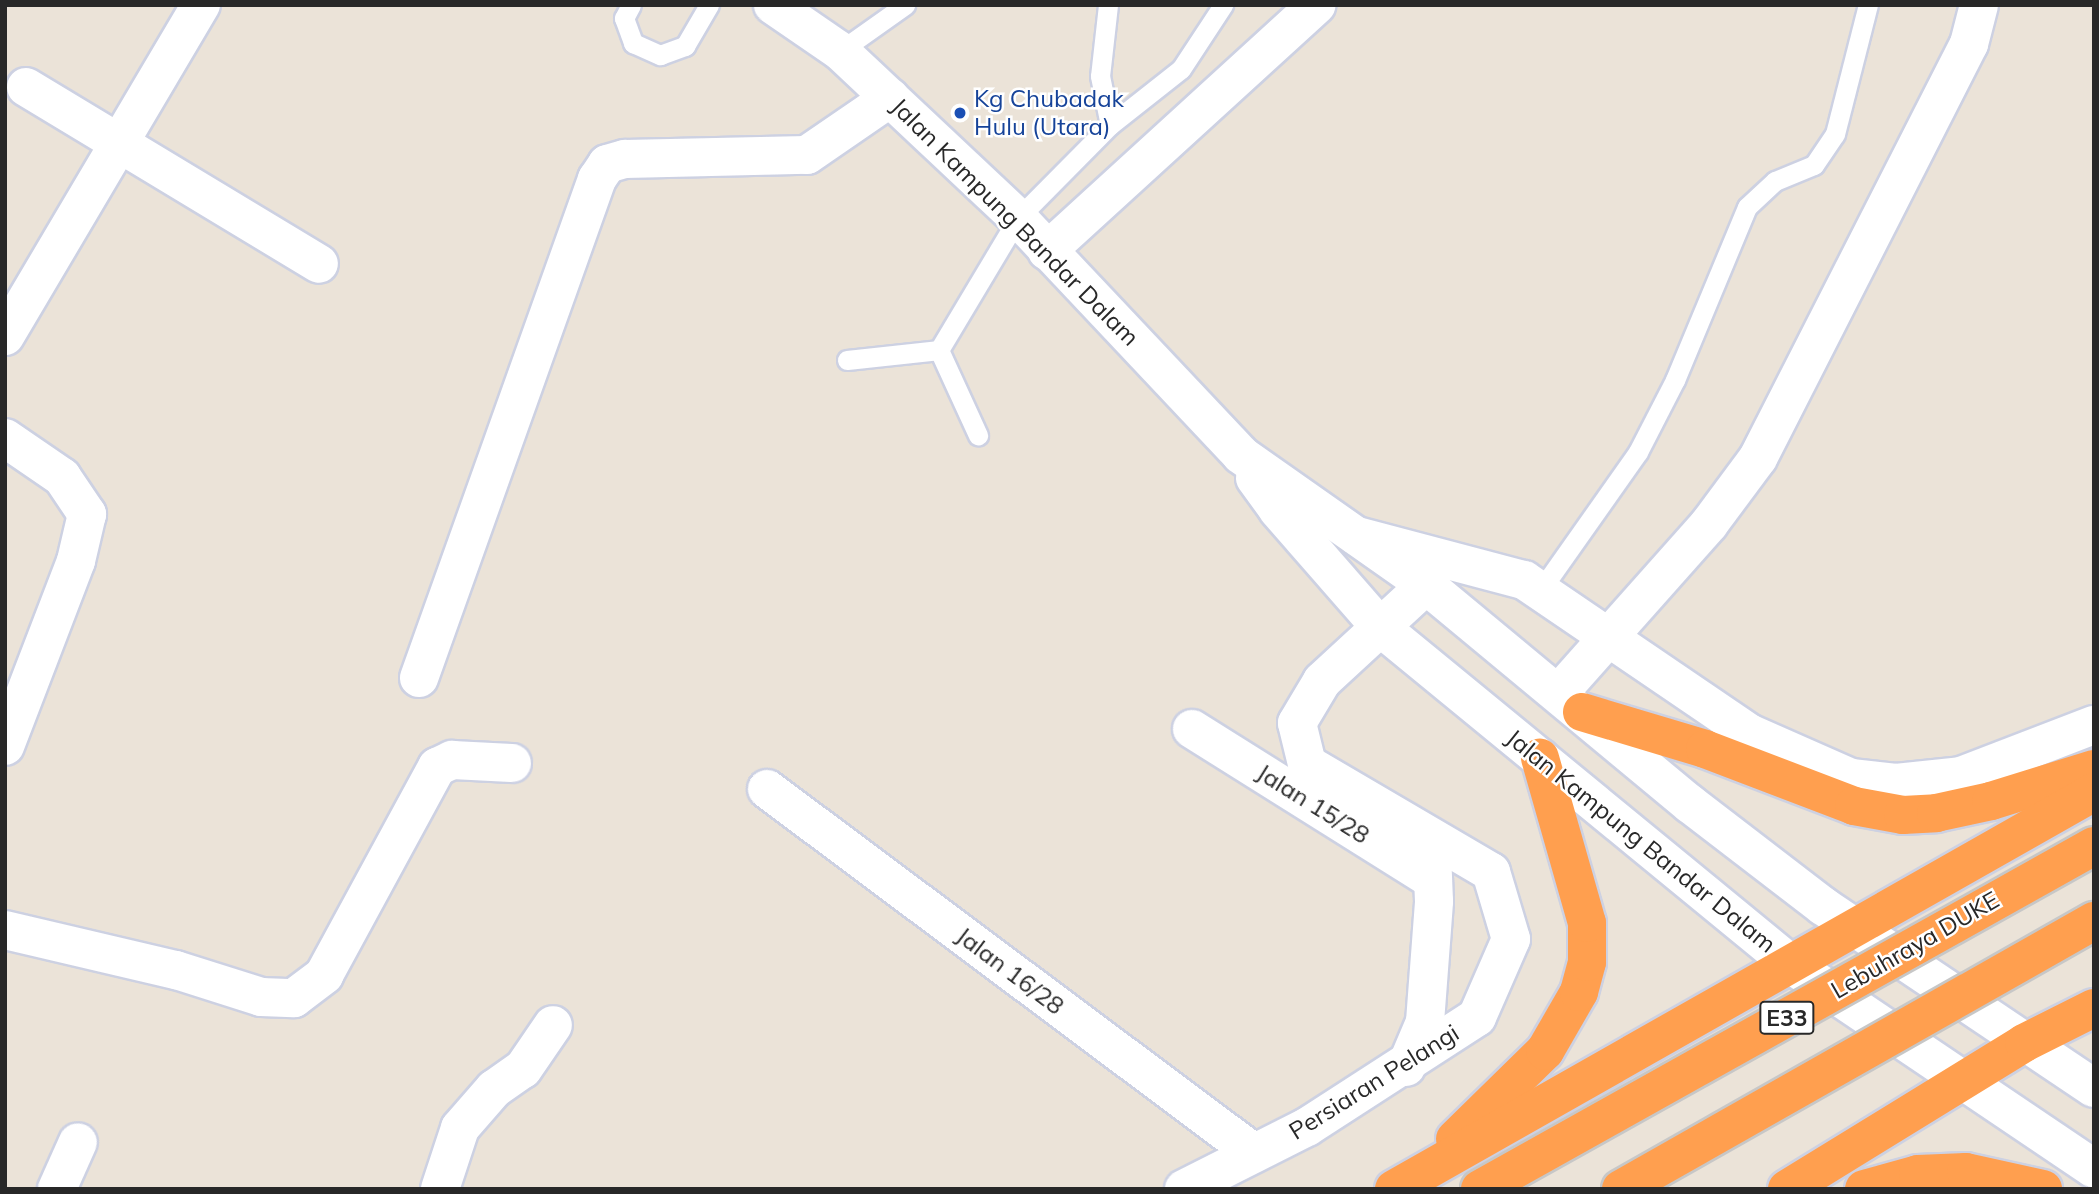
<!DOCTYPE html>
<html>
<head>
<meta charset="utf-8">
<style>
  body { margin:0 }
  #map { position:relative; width:2099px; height:1194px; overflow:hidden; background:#ebe3d8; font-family:Mulish,sans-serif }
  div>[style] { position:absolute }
  .roads { filter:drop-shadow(2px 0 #cdd1e2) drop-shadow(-2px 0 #cdd1e2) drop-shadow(0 2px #cdd1e2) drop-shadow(0 -2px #cdd1e2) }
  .service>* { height:19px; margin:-9.5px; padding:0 9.5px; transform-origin:9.5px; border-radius:9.5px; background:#fff }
  .minor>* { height:38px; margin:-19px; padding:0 19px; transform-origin:19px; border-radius:19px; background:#fff }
  .tertiary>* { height:38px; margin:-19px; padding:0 19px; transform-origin:19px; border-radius:19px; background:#fff }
  .motorway>* { height:38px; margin:-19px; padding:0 19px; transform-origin:19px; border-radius:19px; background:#ff9f4f }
  .bridges { filter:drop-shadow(2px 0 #c7c7c7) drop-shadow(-2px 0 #c7c7c7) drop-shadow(0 2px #c7c7c7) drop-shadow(0 -2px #c7c7c7) }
  .motorway-bridge>* { height:38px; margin:-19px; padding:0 19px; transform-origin:19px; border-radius:19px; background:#ff9f4f }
  .dots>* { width:19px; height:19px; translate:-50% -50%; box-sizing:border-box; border:4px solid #fff; border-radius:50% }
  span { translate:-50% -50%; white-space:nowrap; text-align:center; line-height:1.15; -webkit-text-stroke:5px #fff; paint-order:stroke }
  .shield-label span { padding:2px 5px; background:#fff; border:2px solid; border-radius:5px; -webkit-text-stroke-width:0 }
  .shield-label { font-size:23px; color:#282828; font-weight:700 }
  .transit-label { font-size:24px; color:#164399 }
  .left { translate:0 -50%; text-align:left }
  .street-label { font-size:24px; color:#282828 }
  .frame { position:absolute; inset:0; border:7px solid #282828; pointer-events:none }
</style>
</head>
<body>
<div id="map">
  <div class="roads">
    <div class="service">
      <i style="left:631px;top:5px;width:15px;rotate:118deg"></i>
      <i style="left:624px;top:18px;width:27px;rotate:70deg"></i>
      <i style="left:633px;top:43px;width:30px;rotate:24deg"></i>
      <i style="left:660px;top:55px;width:27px;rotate:-20deg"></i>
      <i style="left:685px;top:46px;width:48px;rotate:-59.7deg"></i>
      <i style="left:1108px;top:5px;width:71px;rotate:96.4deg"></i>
      <i style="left:1100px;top:76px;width:50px;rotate:78.5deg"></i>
      <i style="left:840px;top:51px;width:80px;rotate:-35.3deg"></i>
      <i style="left:939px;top:350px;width:94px;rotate:65.4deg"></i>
      <i style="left:847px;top:360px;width:93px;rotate:-6.2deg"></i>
      <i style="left:939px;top:350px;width:154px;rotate:-59.1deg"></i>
      <i style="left:1018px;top:218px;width:131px;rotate:-45.3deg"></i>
      <i style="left:1110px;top:125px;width:90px;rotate:-38.3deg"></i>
      <i style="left:1181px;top:69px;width:77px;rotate:-56.7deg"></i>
      <i style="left:1540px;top:591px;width:170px;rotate:-54.8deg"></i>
      <i style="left:1638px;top:452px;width:81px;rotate:-62.8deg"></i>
      <i style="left:1675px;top:380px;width:187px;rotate:-67.4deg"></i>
      <i style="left:1747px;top:207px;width:38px;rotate:-43deg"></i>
      <i style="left:1775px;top:181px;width:42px;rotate:-22.3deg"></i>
      <i style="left:1814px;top:165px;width:37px;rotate:-56deg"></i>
      <i style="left:1835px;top:134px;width:133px;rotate:-75.7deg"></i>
    </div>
    <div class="minor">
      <i style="left:26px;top:87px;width:342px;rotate:31.1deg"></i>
      <i style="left:1047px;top:251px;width:365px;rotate:-42.4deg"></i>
      <i style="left:5px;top:336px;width:385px;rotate:-59.4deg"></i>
      <i style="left:5px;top:438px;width:69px;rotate:34.4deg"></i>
      <i style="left:62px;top:477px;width:45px;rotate:56deg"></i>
      <i style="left:87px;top:514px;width:48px;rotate:103.2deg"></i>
      <i style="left:76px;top:561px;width:198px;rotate:111deg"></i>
      <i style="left:1357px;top:536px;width:173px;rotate:14.8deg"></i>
      <i style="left:1524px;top:580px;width:274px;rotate:34.2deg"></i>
      <i style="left:1751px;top:734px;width:109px;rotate:23.7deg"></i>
      <i style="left:1851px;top:778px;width:45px;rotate:6.3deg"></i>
      <i style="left:1896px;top:783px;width:65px;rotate:-6.1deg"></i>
      <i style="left:1961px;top:776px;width:142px;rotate:-21deg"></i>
      <i style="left:419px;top:678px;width:530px;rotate:-70.37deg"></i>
      <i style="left:597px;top:179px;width:18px;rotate:-56deg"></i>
      <i style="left:607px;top:164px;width:19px;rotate:-16deg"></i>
      <i style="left:625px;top:159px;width:182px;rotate:-1.3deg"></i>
      <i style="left:807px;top:155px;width:101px;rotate:-34.5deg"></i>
      <i style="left:1559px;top:693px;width:226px;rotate:-48.4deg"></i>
      <i style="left:1709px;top:524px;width:82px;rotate:-53.4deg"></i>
      <i style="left:1758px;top:458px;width:465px;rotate:-63deg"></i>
      <i style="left:1969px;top:44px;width:40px;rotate:-75.6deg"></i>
      <i style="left:1192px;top:729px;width:284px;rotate:32.1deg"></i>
      <i style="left:767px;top:789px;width:608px;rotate:36.78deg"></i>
      <i style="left:5px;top:930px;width:176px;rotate:13.2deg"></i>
      <i style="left:176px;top:970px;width:89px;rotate:17.6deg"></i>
      <i style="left:261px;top:997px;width:33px;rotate:2deg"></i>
      <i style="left:294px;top:998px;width:38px;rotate:-37deg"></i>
      <i style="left:324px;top:975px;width:237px;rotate:-61.5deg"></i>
      <i style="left:437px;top:767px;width:17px;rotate:-25deg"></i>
      <i style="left:452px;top:760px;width:60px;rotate:2.9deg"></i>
      <i style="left:1406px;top:1067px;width:49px;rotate:-67.1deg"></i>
      <i style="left:1425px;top:1022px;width:121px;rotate:-85.7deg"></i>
      <i style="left:1434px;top:901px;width:48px;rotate:-92.4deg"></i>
      <i style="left:57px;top:1189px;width:51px;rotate:-65.9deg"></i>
      <i style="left:440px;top:1189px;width:64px;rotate:-71.8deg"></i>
      <i style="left:460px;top:1128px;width:52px;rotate:-48.9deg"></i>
      <i style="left:494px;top:1089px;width:35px;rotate:-35deg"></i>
      <i style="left:523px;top:1069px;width:53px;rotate:-55.7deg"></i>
      <i style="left:1184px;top:1189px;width:138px;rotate:-26.8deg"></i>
      <i style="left:1307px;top:1127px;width:202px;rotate:-32.9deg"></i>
      <i style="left:1477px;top:1017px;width:85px;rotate:-66.4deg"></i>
      <i style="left:1511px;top:939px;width:70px;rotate:-106.6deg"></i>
      <i style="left:1491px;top:872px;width:213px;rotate:-149.6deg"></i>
      <i style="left:1307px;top:764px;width:42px;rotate:-103.7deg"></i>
      <i style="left:1297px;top:723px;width:49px;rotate:-59.2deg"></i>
      <i style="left:1322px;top:681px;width:142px;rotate:-42.7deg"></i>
    </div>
    <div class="tertiary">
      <i style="left:773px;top:5px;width:81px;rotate:34.5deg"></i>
      <i style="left:840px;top:51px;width:244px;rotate:43.2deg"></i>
      <i style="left:1018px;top:218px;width:325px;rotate:46.7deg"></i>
      <i style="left:1241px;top:455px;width:226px;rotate:35.1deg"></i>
      <i style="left:1426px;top:585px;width:343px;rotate:39.7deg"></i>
      <i style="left:1690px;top:804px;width:168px;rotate:37.5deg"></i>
      <i style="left:1823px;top:906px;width:326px;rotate:33.9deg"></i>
      <i style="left:1255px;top:478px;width:39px;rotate:54deg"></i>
      <i style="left:1278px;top:510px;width:155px;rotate:48.9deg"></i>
      <i style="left:1380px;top:627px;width:533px;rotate:39.37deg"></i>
      <i style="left:1792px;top:965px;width:364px;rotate:34deg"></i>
    </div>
    <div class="motorway">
      <i style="left:1582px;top:712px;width:128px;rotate:16.7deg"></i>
      <i style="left:1705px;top:749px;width:160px;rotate:20.9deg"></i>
      <i style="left:1854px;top:806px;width:50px;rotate:10.4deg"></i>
      <i style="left:1903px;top:815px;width:33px;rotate:-3deg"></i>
      <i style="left:1936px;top:813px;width:56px;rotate:-12.3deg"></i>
      <i style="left:1991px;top:801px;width:108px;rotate:-17.3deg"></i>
      <i style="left:1455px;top:1139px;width:126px;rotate:-44.4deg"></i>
      <i style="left:1545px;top:1051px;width:68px;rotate:-60deg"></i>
      <i style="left:1579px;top:992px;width:31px;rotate:-75deg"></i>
      <i style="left:1587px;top:962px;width:39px;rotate:-90deg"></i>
      <i style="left:1587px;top:923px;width:172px;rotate:-105.9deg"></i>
      <i style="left:1394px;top:1189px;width:805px;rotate:-29.56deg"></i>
      <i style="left:1787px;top:1189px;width:278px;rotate:-31.6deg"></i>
      <i style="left:2024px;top:1043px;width:78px;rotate:-26.6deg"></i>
      <i style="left:1864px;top:1189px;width:56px;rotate:-15.5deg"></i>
      <i style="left:1918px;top:1174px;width:48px;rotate:-2.4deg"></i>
      <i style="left:1966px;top:1172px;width:79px;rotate:12.4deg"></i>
    </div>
  </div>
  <div class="bridges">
    <div class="motorway-bridge">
      <i style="left:1480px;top:1189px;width:703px;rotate:-29.19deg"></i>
      <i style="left:1621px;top:1189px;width:544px;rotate:-29.54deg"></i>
    </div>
  </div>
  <div class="dots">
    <i style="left:960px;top:113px;background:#1a4fb4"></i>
  </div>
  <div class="shield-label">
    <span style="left:1787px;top:1018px">E33</span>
  </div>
  <div class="transit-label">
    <span class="left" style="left:974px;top:113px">Kg Chubadak<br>Hulu (Utara)</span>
  </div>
  <div class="street-label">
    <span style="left:1015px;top:222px;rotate:45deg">Jalan Kampung Bandar Dalam</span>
    <span style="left:1313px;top:804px;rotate:32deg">Jalan 15/28</span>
    <span style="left:1641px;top:841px;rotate:39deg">Jalan Kampung Bandar Dalam</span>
    <span style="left:1915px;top:945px;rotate:-30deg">Lebuhraya DUKE</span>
    <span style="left:1010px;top:971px;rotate:37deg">Jalan 16/28</span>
    <span style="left:1374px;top:1082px;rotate:-32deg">Persiaran Pelangi</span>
  </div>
  <div class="frame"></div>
</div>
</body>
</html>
